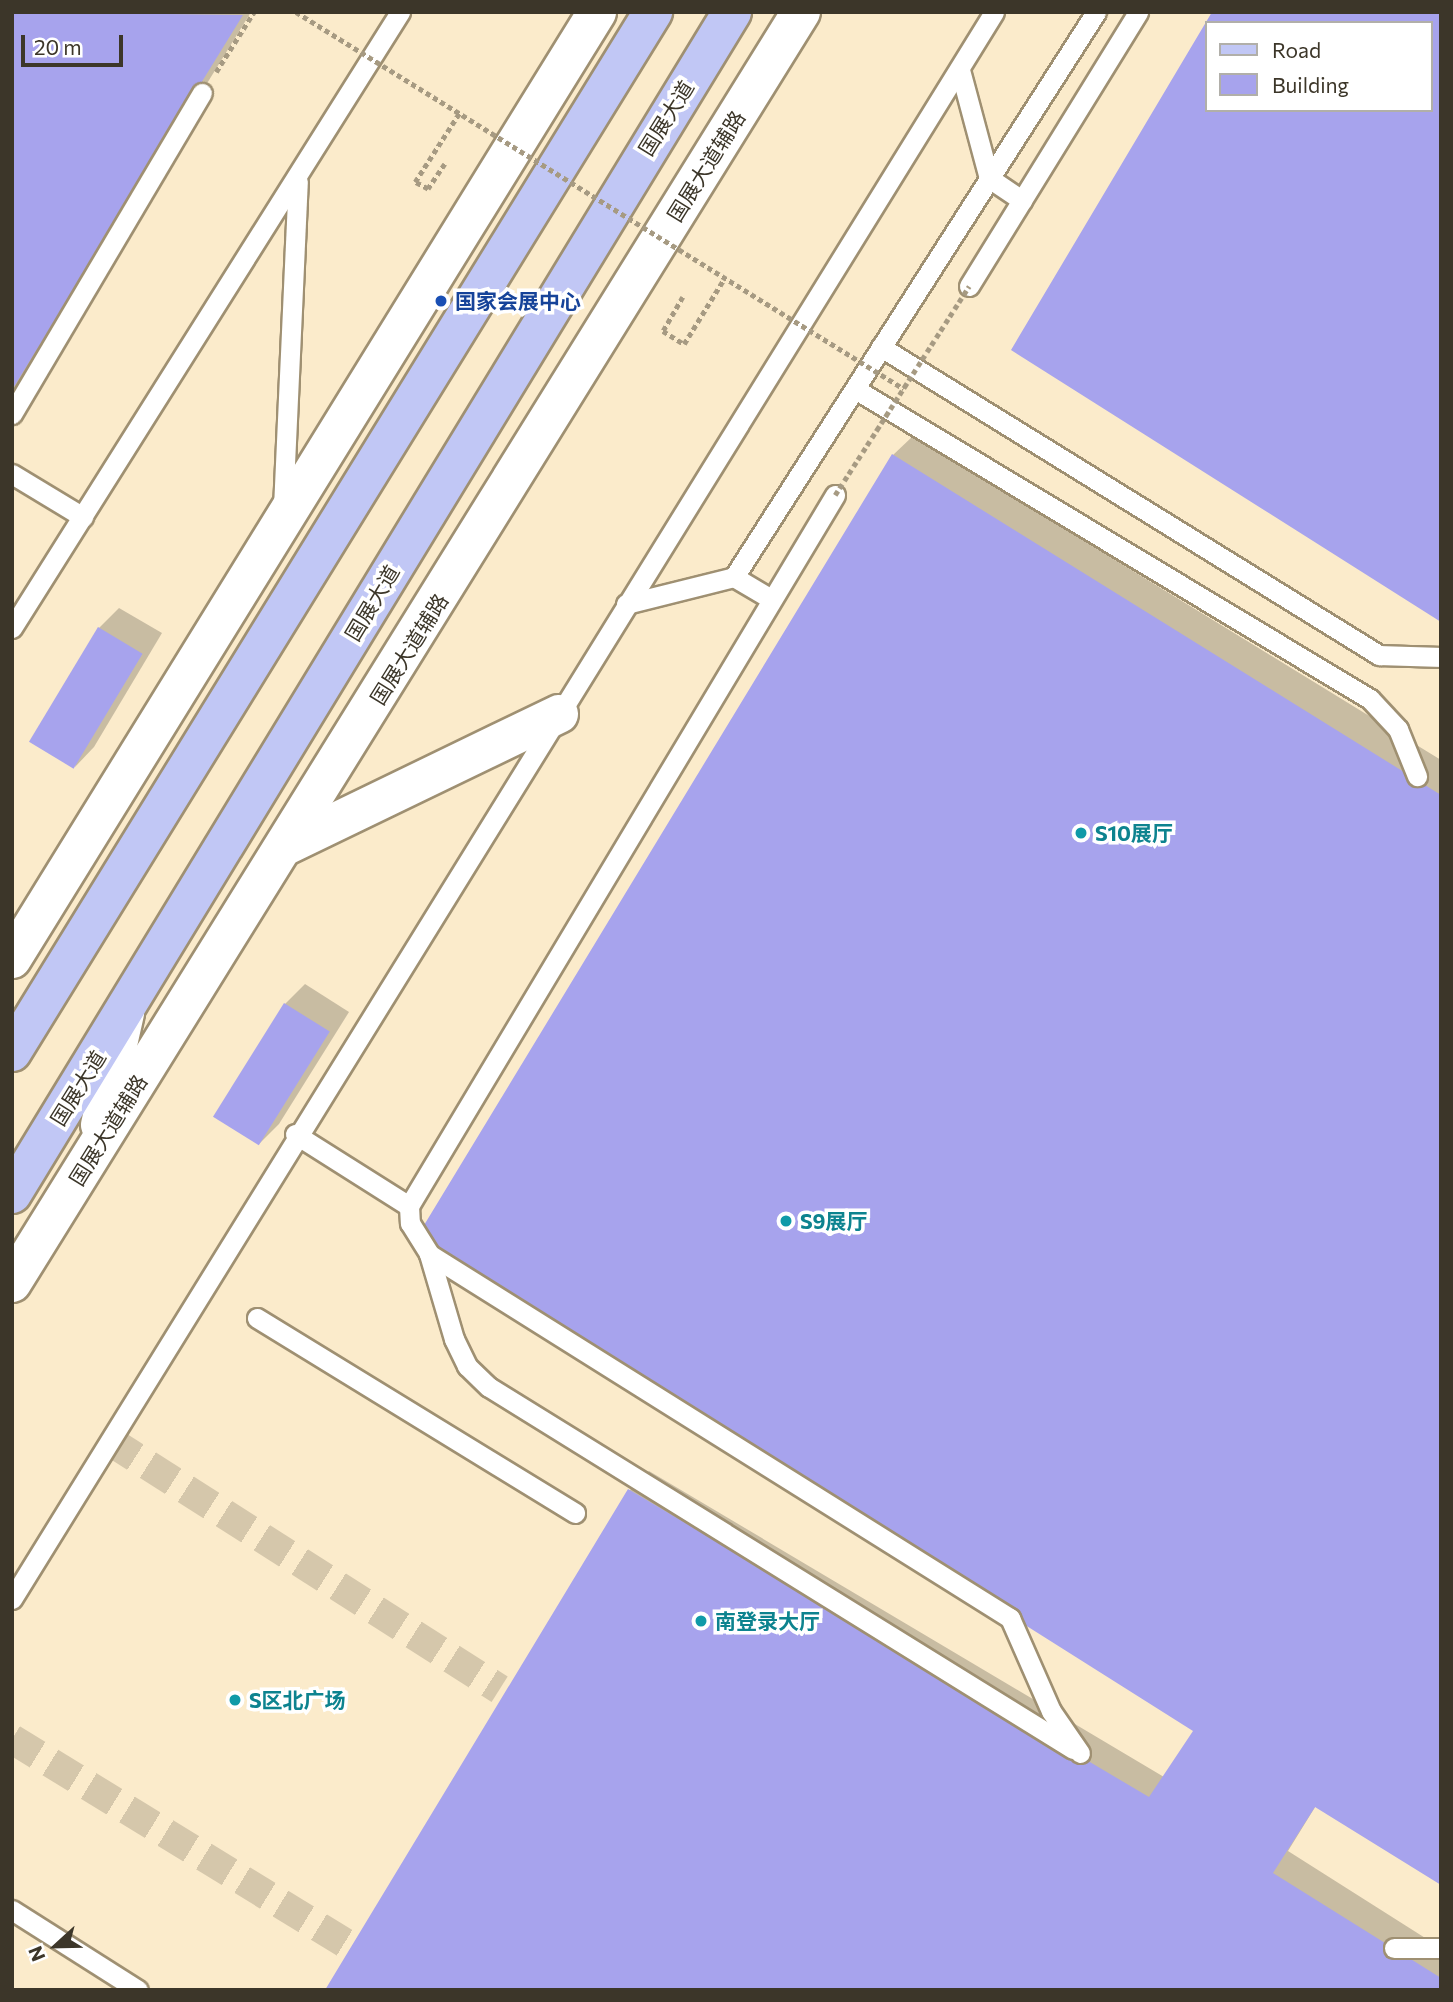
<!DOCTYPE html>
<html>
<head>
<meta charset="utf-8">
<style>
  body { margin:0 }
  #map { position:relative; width:1453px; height:2002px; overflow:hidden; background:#fbebcb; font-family:Commissioner,"Noto Sans SC",sans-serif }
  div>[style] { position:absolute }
  .shadow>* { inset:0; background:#0003 }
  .building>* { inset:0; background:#a7a3ed; transform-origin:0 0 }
  .pedestrian-tunnel>* { height:30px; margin-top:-15px; transform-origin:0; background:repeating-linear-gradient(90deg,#d5c7ab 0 30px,transparent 0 45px) }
  .path>* { height:4.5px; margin-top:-2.25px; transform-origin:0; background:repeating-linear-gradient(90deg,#a69a82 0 5px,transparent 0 8.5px) }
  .roads { filter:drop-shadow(2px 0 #9f9072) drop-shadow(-2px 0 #9f9072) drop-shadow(0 2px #9f9072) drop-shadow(0 -2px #9f9072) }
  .service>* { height:19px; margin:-9.5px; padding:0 9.5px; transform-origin:9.5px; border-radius:9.5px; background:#fff }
  .tertiary>* { height:38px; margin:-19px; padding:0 19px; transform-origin:19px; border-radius:19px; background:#fff }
  .primary>* { height:38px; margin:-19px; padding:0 19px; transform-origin:19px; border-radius:19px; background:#c1c7f5 }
  .path-bridge>* { height:4.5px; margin-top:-2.25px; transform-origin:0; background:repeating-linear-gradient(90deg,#a69a82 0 5px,transparent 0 8.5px) }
  .dots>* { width:19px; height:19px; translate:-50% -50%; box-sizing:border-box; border:4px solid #fff; border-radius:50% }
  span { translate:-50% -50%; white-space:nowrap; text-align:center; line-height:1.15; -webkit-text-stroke:7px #fff; paint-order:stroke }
  .street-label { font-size:21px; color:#3c3629 }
  .transit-label { font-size:21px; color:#164399; font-weight:700 }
  .left { translate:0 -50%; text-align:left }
  .culture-label { font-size:21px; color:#0d838f; font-weight:700 }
  .frame { position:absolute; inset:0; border:14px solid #3c3629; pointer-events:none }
  .legend { position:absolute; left:1205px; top:21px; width:228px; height:91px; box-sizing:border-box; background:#fff; border:2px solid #b1afa9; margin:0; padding:9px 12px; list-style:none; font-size:21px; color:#3c3629 }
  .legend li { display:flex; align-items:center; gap:14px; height:35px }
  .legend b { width:35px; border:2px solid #b1afa9 }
  .north { position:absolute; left:21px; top:1911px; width:70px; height:70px; -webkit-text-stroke:5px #fff; paint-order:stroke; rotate:248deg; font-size:19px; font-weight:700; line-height:28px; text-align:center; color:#3c3629 }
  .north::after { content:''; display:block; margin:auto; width:24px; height:32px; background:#3c3629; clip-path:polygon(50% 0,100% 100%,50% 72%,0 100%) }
  .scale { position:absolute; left:21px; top:35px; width:102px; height:32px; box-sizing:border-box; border:4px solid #3c3629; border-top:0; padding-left:9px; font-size:21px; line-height:24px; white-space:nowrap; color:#3c3629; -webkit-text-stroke:5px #fff; paint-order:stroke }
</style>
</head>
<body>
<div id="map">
  <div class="shadow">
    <i style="clip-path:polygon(12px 12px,251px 12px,12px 400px)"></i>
    <i style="clip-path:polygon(913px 436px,1441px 760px,1441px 1882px,1317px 1804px,1288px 1851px,1441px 1948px,1441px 1990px,629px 1491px,649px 1471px,1164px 1777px,1194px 1732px,893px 455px)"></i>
    <i style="clip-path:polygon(119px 608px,162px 633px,94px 747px,75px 767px,99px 628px)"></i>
    <i style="clip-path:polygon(305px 984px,349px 1012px,279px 1124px,259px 1144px,285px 1004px)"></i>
  </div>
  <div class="building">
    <i style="clip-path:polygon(12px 12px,243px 15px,12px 390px)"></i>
    <i style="clip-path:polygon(evenodd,1212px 12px,1441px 12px,1441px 622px,1011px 350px,1212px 12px,1206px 23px,1430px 23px,1430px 110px,1206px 110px,1206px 23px)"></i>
    <i style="clip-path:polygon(892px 454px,1441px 795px,1441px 1885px,1315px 1807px,1273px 1873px,1441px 1978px,1441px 1990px,325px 1990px,628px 1489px,1149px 1797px,1193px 1731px,415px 1240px)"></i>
    <i style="left:98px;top:627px;width:52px;height:134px;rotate:31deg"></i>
    <i style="left:284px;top:1003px;width:54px;height:134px;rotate:32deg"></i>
  </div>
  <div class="pedestrian-tunnel">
    <i style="left:110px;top:1441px;width:462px;rotate:32.5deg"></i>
    <i style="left:12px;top:1739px;width:391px;rotate:31.5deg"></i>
  </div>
  <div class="path">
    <i style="left:216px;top:72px;width:71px;rotate:-57.7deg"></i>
    <i style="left:445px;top:164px;width:30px;rotate:124deg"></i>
    <i style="left:428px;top:189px;width:15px;rotate:-152deg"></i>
    <i style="left:415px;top:182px;width:83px;rotate:-57.3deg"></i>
    <i style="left:683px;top:297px;width:39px;rotate:120deg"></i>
    <i style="left:663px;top:331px;width:25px;rotate:32deg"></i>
    <i style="left:684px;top:344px;width:76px;rotate:-58.4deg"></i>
  </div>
  <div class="roads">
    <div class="service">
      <i style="left:960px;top:70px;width:112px;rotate:75deg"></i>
      <i style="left:989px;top:178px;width:40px;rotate:34deg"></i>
      <i style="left:969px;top:286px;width:322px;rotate:-58.3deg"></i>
      <i style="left:881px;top:347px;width:586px;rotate:31.74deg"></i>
      <i style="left:1379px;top:655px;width:62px;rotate:1.8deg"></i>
      <i style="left:855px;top:389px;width:601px;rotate:31.05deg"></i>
      <i style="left:1370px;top:699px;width:41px;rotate:47deg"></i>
      <i style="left:1398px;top:729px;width:51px;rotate:68deg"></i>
      <i style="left:12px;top:414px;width:373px;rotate:-59.4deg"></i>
      <i style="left:12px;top:474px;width:83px;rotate:31.2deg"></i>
      <i style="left:835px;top:495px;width:829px;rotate:120.93deg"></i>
      <i style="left:409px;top:1206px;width:17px;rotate:87deg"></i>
      <i style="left:410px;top:1223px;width:36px;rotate:58deg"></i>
      <i style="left:429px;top:1254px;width:686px;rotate:32.07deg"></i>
      <i style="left:1010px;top:1618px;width:102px;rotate:66.2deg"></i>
      <i style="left:1051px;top:1711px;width:51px;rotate:55.4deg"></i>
      <i style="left:283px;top:508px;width:327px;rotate:-87.4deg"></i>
      <i style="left:734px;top:577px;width:671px;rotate:-57.35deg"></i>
      <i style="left:626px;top:604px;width:111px;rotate:-14deg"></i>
      <i style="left:734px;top:577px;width:43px;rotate:30.7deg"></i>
      <i style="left:12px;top:628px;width:728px;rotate:-57.79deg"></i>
      <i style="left:295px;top:1134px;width:135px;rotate:32.3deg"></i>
      <i style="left:429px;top:1254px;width:89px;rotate:73.6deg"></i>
      <i style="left:454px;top:1339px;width:30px;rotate:64deg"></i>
      <i style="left:467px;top:1366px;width:30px;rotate:44deg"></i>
      <i style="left:489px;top:1387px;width:687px;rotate:31.79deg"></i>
      <i style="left:257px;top:1318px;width:373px;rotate:31.5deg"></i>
      <i style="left:12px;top:1599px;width:1866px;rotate:-58.25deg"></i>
      <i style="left:12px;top:1910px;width:149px;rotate:32.4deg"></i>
      <i style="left:1394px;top:1948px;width:47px"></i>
    </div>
    <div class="tertiary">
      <i style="left:288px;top:845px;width:301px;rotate:-25.8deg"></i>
      <i style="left:12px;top:959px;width:1113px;rotate:-58.29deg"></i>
      <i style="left:100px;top:1125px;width:115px;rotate:-77.4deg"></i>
      <i style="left:12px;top:1283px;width:1496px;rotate:-58.17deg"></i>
    </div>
    <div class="primary">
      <i style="left:12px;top:1052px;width:1222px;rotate:-58.35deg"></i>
      <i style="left:12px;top:1194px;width:1384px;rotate:-58.65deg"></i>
    </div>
  </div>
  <div class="path-bridge">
    <i style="left:296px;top:12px;width:715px;rotate:31.8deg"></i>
    <i style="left:835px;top:495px;width:248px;rotate:-57.3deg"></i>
  </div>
  <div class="dots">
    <i style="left:441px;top:301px;background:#1a4fb4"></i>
    <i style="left:1081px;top:833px;background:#0f9aa8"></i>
    <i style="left:786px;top:1221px;background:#0f9aa8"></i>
    <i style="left:701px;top:1621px;background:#0f9aa8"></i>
    <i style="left:235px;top:1700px;background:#0f9aa8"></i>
  </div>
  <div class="street-label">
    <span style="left:666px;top:118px;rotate:-58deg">国展大道</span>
    <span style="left:706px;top:166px;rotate:-58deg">国展大道辅路</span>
    <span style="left:372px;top:603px;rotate:-59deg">国展大道</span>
    <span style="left:409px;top:649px;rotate:-58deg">国展大道辅路</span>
    <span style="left:78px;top:1088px;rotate:-58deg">国展大道</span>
    <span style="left:108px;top:1130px;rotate:-58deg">国展大道辅路</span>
  </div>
  <div class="transit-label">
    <span class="left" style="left:455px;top:301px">国家会展中心</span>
  </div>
  <div class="culture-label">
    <span class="left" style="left:1095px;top:833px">S10展厅</span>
    <span class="left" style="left:800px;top:1221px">S9展厅</span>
    <span class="left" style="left:715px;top:1621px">南登录大厅</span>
    <span class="left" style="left:249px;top:1700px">S区北广场</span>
  </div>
  <div class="frame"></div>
  <ul class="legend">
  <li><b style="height:9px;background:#c1c7f5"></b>Road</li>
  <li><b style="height:19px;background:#a7a3ed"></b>Building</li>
  </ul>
  <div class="north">N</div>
  <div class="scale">20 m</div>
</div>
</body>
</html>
